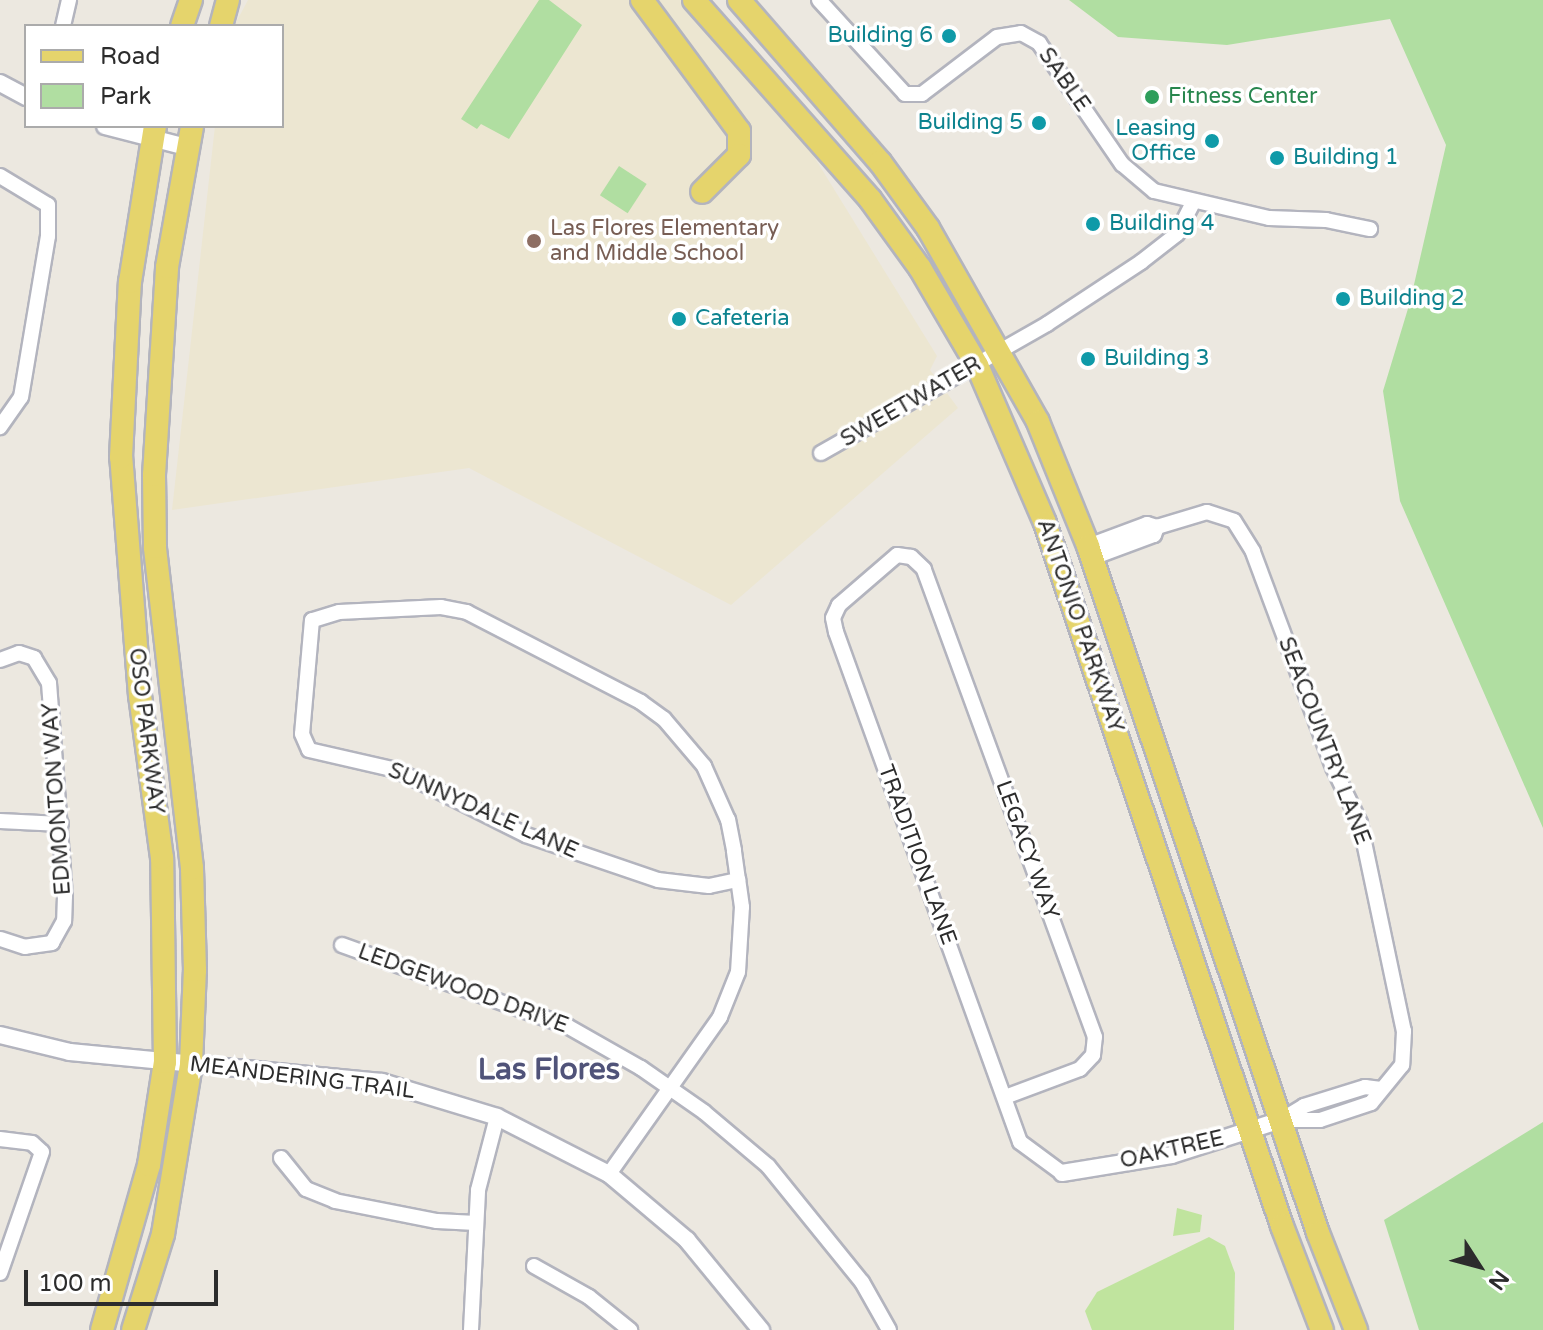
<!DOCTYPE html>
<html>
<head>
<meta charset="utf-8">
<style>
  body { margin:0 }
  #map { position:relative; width:1543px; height:1330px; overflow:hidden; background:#ece8e0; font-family:"Varela Round",sans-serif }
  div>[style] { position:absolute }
  .education>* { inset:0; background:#ece6d1 }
  .green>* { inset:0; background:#b0dea1; transform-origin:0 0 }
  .pitch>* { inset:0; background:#c0e49e }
  .roads { filter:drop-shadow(2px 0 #b3b4be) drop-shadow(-2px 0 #b3b4be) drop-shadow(0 2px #b3b4be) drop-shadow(0 -2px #b3b4be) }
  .minor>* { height:14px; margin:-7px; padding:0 7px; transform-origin:7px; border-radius:7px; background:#fff }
  .tertiary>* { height:16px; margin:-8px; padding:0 8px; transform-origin:8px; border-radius:8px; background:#fff }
  .primary>* { height:22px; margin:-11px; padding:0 11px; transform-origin:11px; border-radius:11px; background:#e5d46c }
  .dots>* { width:22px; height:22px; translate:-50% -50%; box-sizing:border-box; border:4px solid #fff; border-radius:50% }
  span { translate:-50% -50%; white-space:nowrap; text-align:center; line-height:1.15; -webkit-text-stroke:7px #fff; paint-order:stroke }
  .culture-label { font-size:22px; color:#0d838f }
  .right { translate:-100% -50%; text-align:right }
  .left { translate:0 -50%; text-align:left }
  .street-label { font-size:22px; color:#2c2c2c }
  .leisure-label { font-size:22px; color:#27864d }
  .education-label { font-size:22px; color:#785e54 }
  .district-label { font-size:30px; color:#505379; font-weight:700 }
  .legend { position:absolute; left:24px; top:24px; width:260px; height:104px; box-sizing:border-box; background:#fff; border:2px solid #ababab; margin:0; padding:10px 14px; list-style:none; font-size:24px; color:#2c2c2c }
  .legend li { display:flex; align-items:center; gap:16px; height:40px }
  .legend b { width:40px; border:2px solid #ababab }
  .north { position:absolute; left:1439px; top:1226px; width:80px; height:80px; -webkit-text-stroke:6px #fff; paint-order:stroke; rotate:126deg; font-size:22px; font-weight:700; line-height:32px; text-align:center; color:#2c2c2c }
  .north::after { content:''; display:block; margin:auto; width:28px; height:36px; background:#2c2c2c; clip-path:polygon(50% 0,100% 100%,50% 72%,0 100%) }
  .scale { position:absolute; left:24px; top:1270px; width:194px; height:36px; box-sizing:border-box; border:4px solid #2c2c2c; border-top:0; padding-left:10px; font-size:24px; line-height:28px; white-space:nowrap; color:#2c2c2c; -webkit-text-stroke:6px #fff; paint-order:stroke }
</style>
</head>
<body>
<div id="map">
  <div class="education">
    <i style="clip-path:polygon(248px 0,684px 0,779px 100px,937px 356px,930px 370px,958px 408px,731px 605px,469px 468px,172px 510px,215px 126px,282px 126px,282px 26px,234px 26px)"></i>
  </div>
  <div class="green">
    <i style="clip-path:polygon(539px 0,549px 0,582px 25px,509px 139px,481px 124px,477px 129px,461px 119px)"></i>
    <i style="clip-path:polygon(1069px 0,1543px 0,1543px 828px,1400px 501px,1383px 391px,1410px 302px,1446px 145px,1390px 19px,1227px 45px,1118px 37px)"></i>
    <i style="left:619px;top:166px;width:33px;height:35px;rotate:33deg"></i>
    <i style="clip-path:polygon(1543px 1122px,1543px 1330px,1419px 1330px,1384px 1220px)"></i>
  </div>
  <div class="pitch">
    <i style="clip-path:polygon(1177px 1208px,1202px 1215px,1200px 1232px,1173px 1236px)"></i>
    <i style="clip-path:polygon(1209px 1237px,1225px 1246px,1235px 1273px,1234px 1330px,1092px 1330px,1085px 1311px,1097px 1292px)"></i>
  </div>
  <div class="roads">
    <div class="minor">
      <i style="left:819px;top:0;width:127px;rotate:47.5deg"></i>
      <i style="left:905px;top:94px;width:17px"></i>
      <i style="left:922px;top:94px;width:94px;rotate:-37.2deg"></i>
      <i style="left:997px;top:37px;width:24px;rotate:-9deg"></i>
      <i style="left:1021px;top:33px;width:21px;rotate:29deg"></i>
      <i style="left:1039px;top:43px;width:147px;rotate:55.6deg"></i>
      <i style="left:1122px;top:164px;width:42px;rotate:40.2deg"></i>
      <i style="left:1154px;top:191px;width:118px;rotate:13.2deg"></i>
      <i style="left:1269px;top:218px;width:57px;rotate:2deg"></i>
      <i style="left:1326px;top:220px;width:45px;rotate:11.6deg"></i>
      <i style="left:63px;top:26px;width:27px;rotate:-77deg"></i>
      <i style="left:0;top:176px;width:56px;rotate:31.1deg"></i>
      <i style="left:48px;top:205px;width:31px;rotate:90deg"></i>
      <i style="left:48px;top:236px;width:163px;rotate:99.5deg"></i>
      <i style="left:21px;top:397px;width:37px;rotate:125deg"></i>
      <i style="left:821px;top:453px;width:260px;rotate:-29.7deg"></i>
      <i style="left:1047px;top:324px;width:113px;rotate:-33.4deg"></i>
      <i style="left:1141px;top:262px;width:46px;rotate:-37.9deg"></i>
      <i style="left:1177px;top:234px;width:37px;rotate:-63deg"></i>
      <i style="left:1088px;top:546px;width:63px;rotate:-20.4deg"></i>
      <i style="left:1147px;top:524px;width:10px;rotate:17deg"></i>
      <i style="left:1157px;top:527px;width:52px;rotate:-16.7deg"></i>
      <i style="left:1207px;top:512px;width:28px;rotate:18deg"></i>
      <i style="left:1234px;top:521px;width:36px;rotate:58deg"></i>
      <i style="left:1253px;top:552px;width:229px;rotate:69.6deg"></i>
      <i style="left:1333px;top:767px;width:62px;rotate:64.3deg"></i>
      <i style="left:1360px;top:823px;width:213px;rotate:78.1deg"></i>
      <i style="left:1404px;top:1031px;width:34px;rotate:93deg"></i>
      <i style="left:1402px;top:1065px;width:49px;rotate:129.2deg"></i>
      <i style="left:1371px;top:1103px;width:54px;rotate:161.6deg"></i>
      <i style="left:1320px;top:1120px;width:39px;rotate:180deg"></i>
      <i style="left:1092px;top:558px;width:66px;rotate:-20.4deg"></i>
      <i style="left:1154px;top:535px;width:9px;rotate:-69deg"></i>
      <i style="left:0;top:660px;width:20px;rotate:-20deg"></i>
      <i style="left:19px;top:653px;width:16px;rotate:18deg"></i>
      <i style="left:34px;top:658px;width:29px;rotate:59deg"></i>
      <i style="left:49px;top:683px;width:214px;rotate:85.7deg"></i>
      <i style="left:65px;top:896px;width:25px;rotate:92deg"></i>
      <i style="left:64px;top:921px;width:25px;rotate:119deg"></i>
      <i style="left:52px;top:943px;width:27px;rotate:172deg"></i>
      <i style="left:25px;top:947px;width:26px;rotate:-162deg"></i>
      <i style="left:0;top:821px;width:61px;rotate:2.8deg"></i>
      <i style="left:342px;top:945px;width:239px;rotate:19.8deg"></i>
      <i style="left:567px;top:1026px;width:85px;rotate:29.6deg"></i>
      <i style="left:641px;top:1068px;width:77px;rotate:34.9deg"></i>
      <i style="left:704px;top:1112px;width:84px;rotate:40.2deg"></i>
      <i style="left:768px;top:1166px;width:149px;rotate:51deg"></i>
      <i style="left:862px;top:1282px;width:55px;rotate:60.6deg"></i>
      <i style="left:1005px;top:1097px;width:80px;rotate:-20.5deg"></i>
      <i style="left:1080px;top:1069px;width:19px;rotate:-47deg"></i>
      <i style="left:1093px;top:1055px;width:18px;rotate:-84deg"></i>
      <i style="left:1095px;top:1037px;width:498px;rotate:-110.1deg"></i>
      <i style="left:924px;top:569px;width:18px;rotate:-137deg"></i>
      <i style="left:911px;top:557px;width:14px;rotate:-172deg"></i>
      <i style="left:897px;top:555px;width:77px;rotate:139.2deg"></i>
      <i style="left:839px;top:605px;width:14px;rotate:115deg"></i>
      <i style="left:833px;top:618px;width:14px;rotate:78deg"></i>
      <i style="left:836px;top:632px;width:542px;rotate:70.16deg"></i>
      <i style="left:1020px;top:1142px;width:52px;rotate:36.4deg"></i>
      <i style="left:1281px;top:1120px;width:27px;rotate:-31deg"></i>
      <i style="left:1304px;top:1106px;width:64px;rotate:-17.3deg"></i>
      <i style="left:1365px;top:1087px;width:16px;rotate:7deg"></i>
      <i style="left:0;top:1139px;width:32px;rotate:7deg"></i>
      <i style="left:32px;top:1143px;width:13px;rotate:42deg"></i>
      <i style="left:42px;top:1152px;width:128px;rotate:109.1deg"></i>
      <i style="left:281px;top:1158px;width:40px;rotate:51deg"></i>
      <i style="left:306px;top:1189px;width:31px;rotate:22deg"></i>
      <i style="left:335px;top:1201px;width:104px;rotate:11.1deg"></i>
      <i style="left:437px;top:1221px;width:39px;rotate:3deg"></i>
      <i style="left:609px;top:1174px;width:192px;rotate:-54.7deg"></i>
      <i style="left:720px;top:1017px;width:48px;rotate:-68.2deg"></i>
      <i style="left:738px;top:972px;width:65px;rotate:-86.5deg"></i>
      <i style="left:742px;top:907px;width:27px;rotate:-98deg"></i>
      <i style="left:738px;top:880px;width:30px;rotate:-98deg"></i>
      <i style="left:734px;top:850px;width:31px;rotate:-101deg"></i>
      <i style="left:728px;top:820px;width:59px;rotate:-114deg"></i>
      <i style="left:704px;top:766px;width:62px;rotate:-130.4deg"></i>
      <i style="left:664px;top:719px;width:29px;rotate:-144deg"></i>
      <i style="left:641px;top:702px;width:196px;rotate:-152.7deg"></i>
      <i style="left:467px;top:612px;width:26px;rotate:-169deg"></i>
      <i style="left:441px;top:607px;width:102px;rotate:177.2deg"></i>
      <i style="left:339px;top:612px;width:28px;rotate:163deg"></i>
      <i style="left:312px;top:620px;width:114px;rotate:95deg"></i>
      <i style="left:302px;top:734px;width:17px;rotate:66deg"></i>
      <i style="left:309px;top:750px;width:89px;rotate:12.9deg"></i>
      <i style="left:396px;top:770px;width:145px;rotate:26.6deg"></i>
      <i style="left:526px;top:835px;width:139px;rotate:18.8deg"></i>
      <i style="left:658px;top:880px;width:51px;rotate:6.7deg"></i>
      <i style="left:709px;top:886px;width:30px;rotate:-12deg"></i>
      <i style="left:534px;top:1266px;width:63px;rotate:29.4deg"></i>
      <i style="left:589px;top:1297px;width:53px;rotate:38.8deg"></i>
      <i style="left:471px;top:1330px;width:140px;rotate:-87.1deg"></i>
      <i style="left:478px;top:1190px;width:75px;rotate:-75.4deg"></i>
    </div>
    <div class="tertiary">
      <i style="left:0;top:83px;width:30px;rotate:28deg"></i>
      <i style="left:105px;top:126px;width:84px;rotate:14.5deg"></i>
      <i style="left:0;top:1035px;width:72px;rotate:13.7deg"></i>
      <i style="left:70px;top:1052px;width:313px;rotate:5.5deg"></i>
      <i style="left:382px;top:1082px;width:120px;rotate:16.9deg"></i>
      <i style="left:497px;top:1117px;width:126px;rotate:27deg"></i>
      <i style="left:609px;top:1174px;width:102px;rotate:40.2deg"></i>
      <i style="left:687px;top:1240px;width:117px;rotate:50.6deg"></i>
      <i style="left:1062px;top:1173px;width:111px;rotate:-9.3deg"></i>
      <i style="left:1172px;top:1155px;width:114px;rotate:-17.8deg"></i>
    </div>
    <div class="primary">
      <i style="left:642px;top:0;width:163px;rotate:53.5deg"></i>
      <i style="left:739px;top:131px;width:24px;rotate:90deg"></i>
      <i style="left:739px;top:155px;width:52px;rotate:135deg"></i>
      <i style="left:694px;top:0;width:266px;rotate:48.5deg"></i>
      <i style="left:870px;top:199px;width:85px;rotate:54.1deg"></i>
      <i style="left:920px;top:268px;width:113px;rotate:59.6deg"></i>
      <i style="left:977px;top:365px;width:172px;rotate:66.7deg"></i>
      <i style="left:1045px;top:523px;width:742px;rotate:71.37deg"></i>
      <i style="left:1282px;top:1226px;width:111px;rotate:69deg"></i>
      <i style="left:739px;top:0;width:215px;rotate:49deg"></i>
      <i style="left:880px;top:162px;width:82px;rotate:54deg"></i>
      <i style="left:928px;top:228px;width:223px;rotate:60.4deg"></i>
      <i style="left:1038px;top:422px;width:134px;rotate:68deg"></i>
      <i style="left:1088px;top:546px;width:724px;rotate:71.49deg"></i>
      <i style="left:1318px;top:1233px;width:104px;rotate:68.6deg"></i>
      <i style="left:182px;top:26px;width:28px;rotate:-71deg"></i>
      <i style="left:221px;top:26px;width:27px;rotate:-75deg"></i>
      <i style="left:102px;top:1330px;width:172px;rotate:-74.1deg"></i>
      <i style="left:149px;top:1165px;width:104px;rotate:-81.2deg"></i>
      <i style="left:165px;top:1062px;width:204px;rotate:-90.8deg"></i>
      <i style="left:162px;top:858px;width:163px;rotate:-97.7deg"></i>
      <i style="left:140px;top:696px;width:240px;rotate:-94.5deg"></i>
      <i style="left:121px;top:457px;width:175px;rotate:-87.1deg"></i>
      <i style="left:130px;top:282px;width:158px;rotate:-80.9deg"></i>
      <i style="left:133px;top:1330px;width:101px;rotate:-72.6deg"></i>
      <i style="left:163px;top:1234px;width:172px;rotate:-80.6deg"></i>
      <i style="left:191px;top:1064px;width:94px;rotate:-87.6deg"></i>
      <i style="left:195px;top:970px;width:102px;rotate:-91.7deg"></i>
      <i style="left:192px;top:868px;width:323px;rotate:-96.6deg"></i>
      <i style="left:155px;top:547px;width:72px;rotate:-90.8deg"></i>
      <i style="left:154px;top:475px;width:208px;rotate:-86.4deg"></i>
      <i style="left:167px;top:267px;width:143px;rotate:-79.9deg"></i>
    </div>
  </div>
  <div class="dots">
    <i style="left:949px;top:36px;background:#0f9aa8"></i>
    <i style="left:1152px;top:97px;background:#2e9e5b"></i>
    <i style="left:1039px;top:123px;background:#0f9aa8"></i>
    <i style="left:1212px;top:141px;background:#0f9aa8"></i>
    <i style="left:1277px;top:158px;background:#0f9aa8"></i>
    <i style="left:1093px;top:224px;background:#0f9aa8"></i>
    <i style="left:534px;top:241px;background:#8d6e63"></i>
    <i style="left:1343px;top:299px;background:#0f9aa8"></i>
    <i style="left:679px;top:319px;background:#0f9aa8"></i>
    <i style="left:1088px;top:359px;background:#0f9aa8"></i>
  </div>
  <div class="culture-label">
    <span class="right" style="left:933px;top:36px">Building 6</span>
    <span class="right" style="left:1023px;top:123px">Building 5</span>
    <span class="right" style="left:1196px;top:141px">Leasing<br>Office</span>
    <span class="left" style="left:1293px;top:158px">Building 1</span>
    <span class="left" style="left:1109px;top:224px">Building 4</span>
    <span class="left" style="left:1359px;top:299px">Building 2</span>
    <span class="left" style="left:695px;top:319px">Cafeteria</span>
    <span class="left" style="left:1104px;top:359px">Building 3</span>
  </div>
  <div class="street-label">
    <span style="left:1064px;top:80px;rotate:55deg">SABLE</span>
    <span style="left:911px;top:402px;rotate:-30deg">SWEETWATER</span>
    <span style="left:1080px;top:626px;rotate:71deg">ANTONIO PARKWAY</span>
    <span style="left:146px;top:731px;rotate:83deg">OSO PARKWAY</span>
    <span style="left:1324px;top:741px;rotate:69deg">SEACOUNTRY LANE</span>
    <span style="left:57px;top:799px;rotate:-94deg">EDMONTON WAY</span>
    <span style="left:483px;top:811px;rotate:24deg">SUNNYDALE LANE</span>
    <span style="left:1027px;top:850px;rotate:70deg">LEGACY WAY</span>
    <span style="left:917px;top:855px;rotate:70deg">TRADITION LANE</span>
    <span style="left:463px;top:989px;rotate:20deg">LEDGEWOOD DRIVE</span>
    <span style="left:302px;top:1078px;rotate:7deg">MEANDERING TRAIL</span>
    <span style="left:1172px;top:1150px;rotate:-13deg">OAKTREE</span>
  </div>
  <div class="leisure-label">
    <span class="left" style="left:1168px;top:97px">Fitness Center</span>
  </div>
  <div class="education-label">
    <span class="left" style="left:550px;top:241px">Las Flores Elementary<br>and Middle School</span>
  </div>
  <div class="district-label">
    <span style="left:549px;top:1070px">Las Flores</span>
  </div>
  <ul class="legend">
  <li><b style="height:10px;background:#e5d46c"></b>Road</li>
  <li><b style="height:22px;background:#b0dea1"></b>Park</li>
  </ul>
  <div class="north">N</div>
  <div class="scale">100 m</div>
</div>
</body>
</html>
